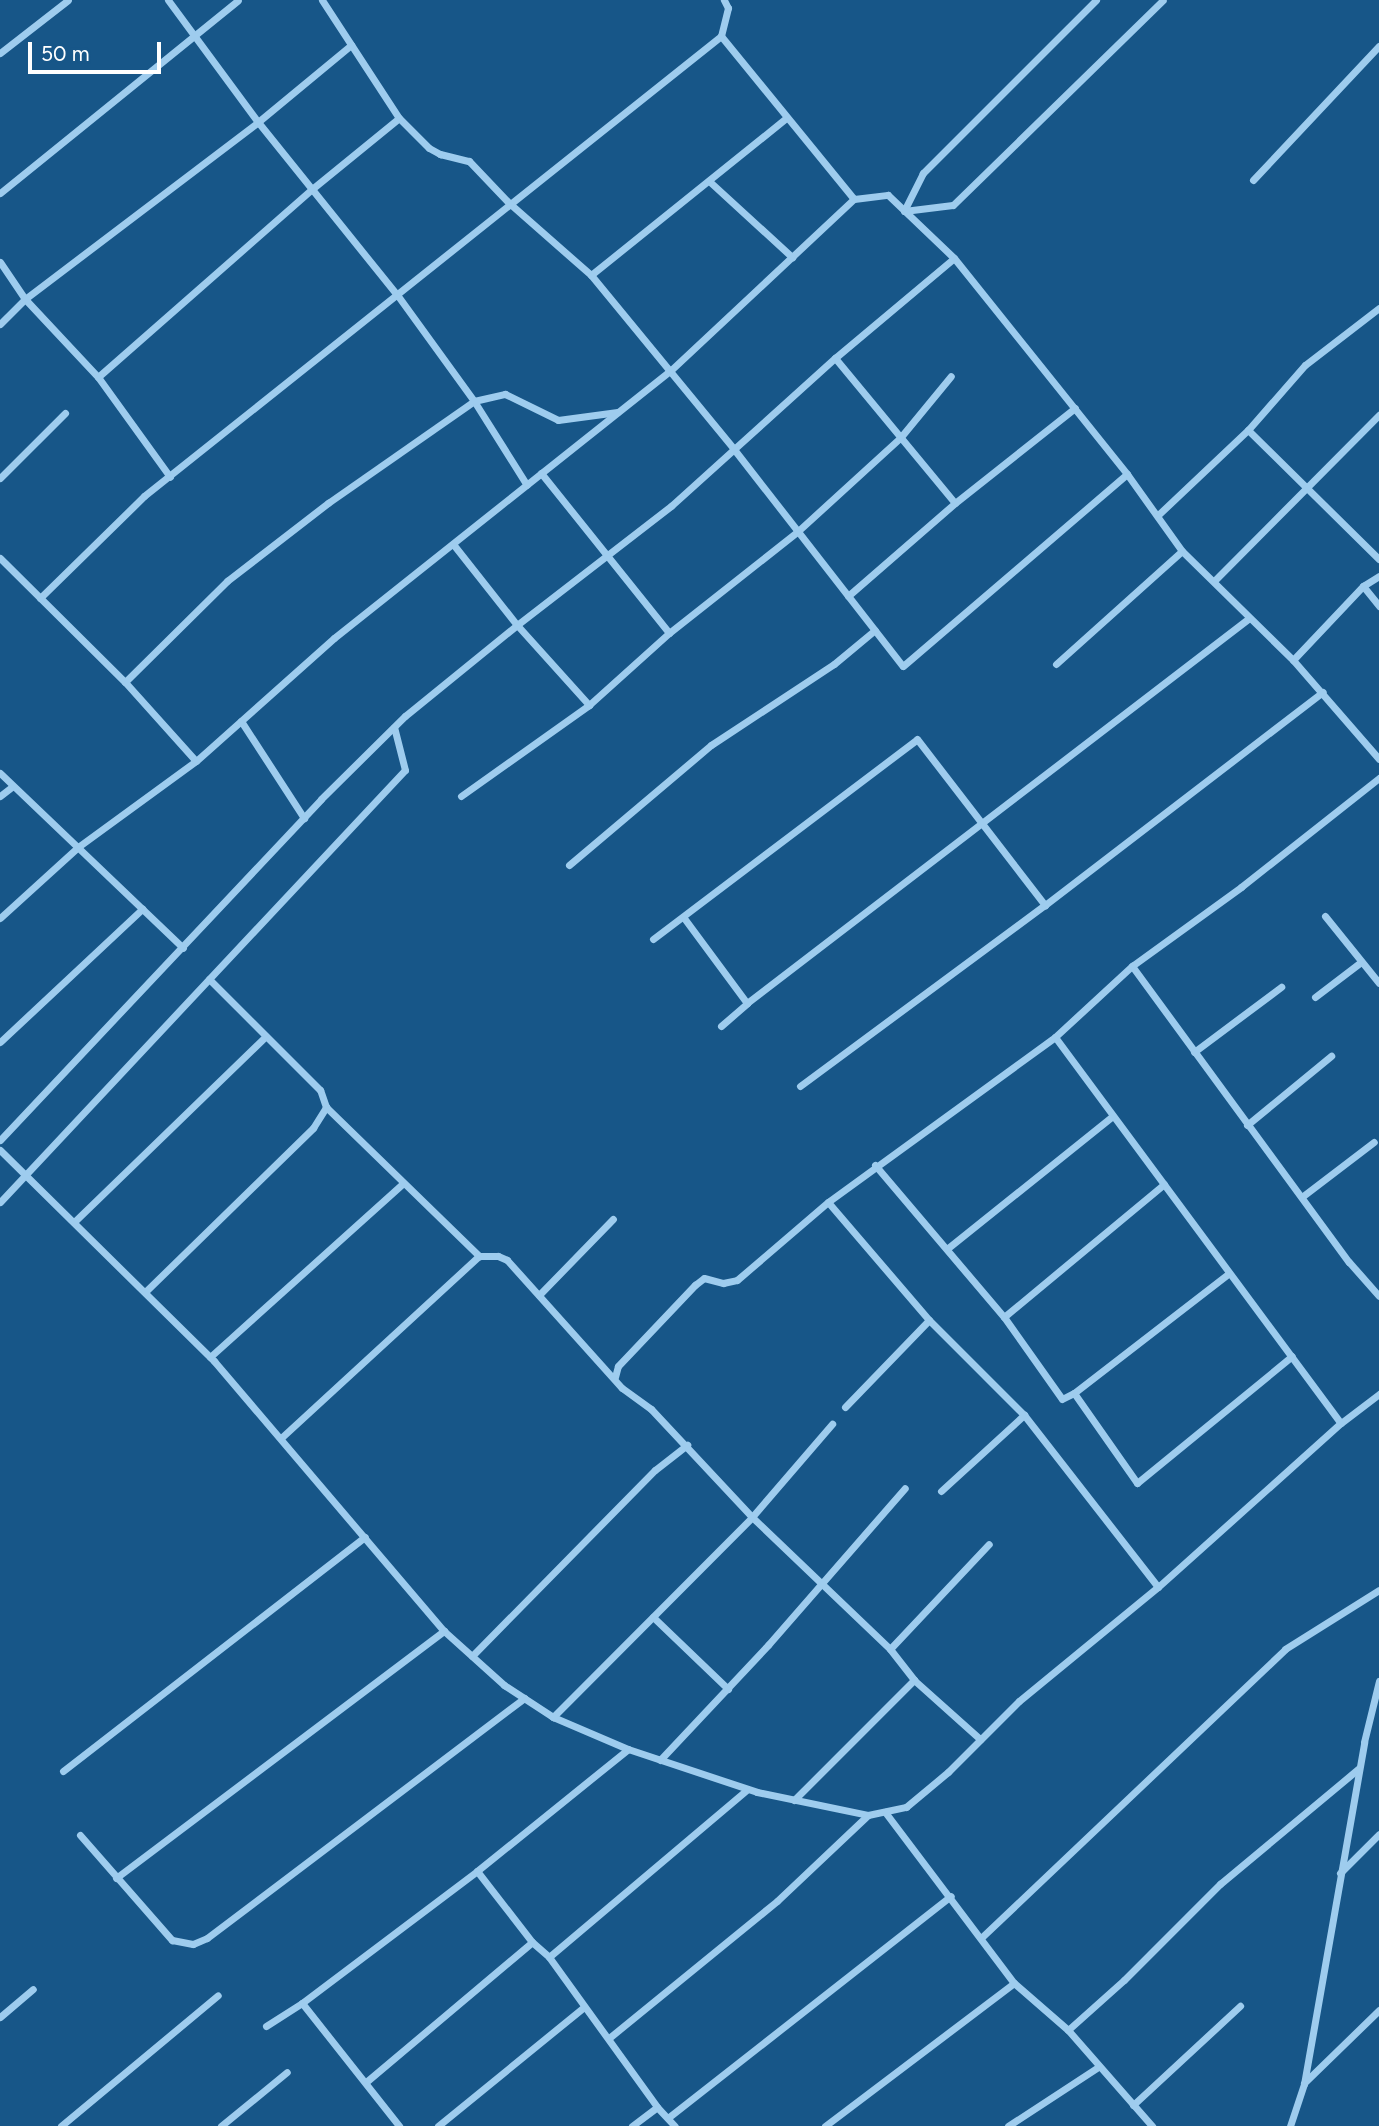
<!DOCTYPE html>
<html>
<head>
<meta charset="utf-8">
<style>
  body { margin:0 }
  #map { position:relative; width:1379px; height:2126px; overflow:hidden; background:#175688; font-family:Figtree,sans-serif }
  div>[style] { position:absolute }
  .street>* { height:7px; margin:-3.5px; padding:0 3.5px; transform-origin:3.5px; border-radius:3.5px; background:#9eccee }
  span { translate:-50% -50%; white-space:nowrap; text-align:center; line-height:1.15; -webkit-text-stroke:7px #175688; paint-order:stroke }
  .scale { position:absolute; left:28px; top:42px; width:133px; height:32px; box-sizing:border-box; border:4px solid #fff; border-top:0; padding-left:9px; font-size:21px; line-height:24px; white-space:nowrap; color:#fff; -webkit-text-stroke:5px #175688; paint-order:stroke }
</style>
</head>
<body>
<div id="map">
  <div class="street">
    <i style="left:168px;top:0;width:152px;rotate:53.6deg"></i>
    <i style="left:258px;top:122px;width:223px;rotate:51.2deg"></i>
    <i style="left:398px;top:296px;width:130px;rotate:54.1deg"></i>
    <i style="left:474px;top:401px;width:99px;rotate:57.8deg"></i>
    <i style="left:322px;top:0;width:141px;rotate:56.9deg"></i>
    <i style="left:399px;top:118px;width:42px;rotate:45deg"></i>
    <i style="left:429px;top:148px;width:13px;rotate:29deg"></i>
    <i style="left:440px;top:154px;width:30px;rotate:14deg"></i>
    <i style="left:469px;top:161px;width:58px;rotate:46.4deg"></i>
    <i style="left:509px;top:203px;width:109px;rotate:41.3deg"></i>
    <i style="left:591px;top:275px;width:224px;rotate:50.6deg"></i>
    <i style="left:733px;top:448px;width:276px;rotate:52.1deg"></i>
    <i style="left:903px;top:666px;width:295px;rotate:-40.6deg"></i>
    <i style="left:1096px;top:0;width:245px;rotate:135deg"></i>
    <i style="left:923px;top:173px;width:42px;rotate:116.6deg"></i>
    <i style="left:904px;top:211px;width:49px;rotate:-7deg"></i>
    <i style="left:953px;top:205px;width:293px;rotate:-44.3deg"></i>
    <i style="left:721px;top:36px;width:210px;rotate:50.8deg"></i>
    <i style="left:854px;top:199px;width:34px;rotate:-7deg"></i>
    <i style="left:888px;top:195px;width:91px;rotate:43.7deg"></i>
    <i style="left:954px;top:258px;width:277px;rotate:51.3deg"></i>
    <i style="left:1127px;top:474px;width:95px;rotate:54.5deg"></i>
    <i style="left:1182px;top:551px;width:156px;rotate:44.5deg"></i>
    <i style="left:1293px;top:660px;width:131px;rotate:49deg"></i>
    <i style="left:0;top:53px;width:86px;rotate:-37.9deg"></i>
    <i style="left:1253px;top:180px;width:184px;rotate:-46.8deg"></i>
    <i style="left:709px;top:181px;width:113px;rotate:42.5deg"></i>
    <i style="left:0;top:193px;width:306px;rotate:-39deg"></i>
    <i style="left:0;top:262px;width:45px;rotate:56deg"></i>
    <i style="left:25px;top:299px;width:107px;rotate:46.9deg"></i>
    <i style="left:98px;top:377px;width:123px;rotate:54.2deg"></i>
    <i style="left:591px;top:275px;width:250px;rotate:-38.8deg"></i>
    <i style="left:0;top:324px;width:35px;rotate:-45deg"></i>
    <i style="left:25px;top:299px;width:293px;rotate:-37.2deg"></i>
    <i style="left:258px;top:122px;width:121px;rotate:-39.6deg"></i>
    <i style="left:835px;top:358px;width:188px;rotate:50.4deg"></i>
    <i style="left:98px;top:377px;width:285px;rotate:-41.3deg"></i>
    <i style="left:312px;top:189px;width:112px;rotate:-39.2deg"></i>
    <i style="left:1248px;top:430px;width:184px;rotate:44.6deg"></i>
    <i style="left:541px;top:473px;width:205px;rotate:51.3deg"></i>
    <i style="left:0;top:478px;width:92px;rotate:-45deg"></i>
    <i style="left:1158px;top:515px;width:124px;rotate:-43.4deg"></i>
    <i style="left:1248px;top:430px;width:86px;rotate:-48.8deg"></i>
    <i style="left:1305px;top:365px;width:93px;rotate:-37.6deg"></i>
    <i style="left:453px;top:544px;width:103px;rotate:51.7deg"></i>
    <i style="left:517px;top:625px;width:108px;rotate:48deg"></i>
    <i style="left:0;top:558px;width:176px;rotate:44.8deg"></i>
    <i style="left:125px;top:682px;width:106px;rotate:48.1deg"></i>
    <i style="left:1215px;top:580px;width:233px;rotate:-45.2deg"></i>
    <i style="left:1363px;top:586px;width:26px;rotate:51deg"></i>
    <i style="left:848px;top:596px;width:142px;rotate:-41deg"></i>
    <i style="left:955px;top:503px;width:153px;rotate:-38.4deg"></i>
    <i style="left:40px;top:598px;width:146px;rotate:-44.4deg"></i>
    <i style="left:144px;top:496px;width:738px;rotate:-38.56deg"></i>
    <i style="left:721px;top:36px;width:29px;rotate:-76deg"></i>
    <i style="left:728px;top:8px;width:9px;rotate:-117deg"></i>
    <i style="left:1293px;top:660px;width:102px;rotate:-46.6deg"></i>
    <i style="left:1363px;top:586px;width:19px;rotate:-32deg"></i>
    <i style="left:1056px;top:664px;width:169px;rotate:-41.9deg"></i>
    <i style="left:125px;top:682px;width:144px;rotate:-44.7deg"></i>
    <i style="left:227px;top:581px;width:128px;rotate:-37.7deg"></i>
    <i style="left:328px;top:503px;width:178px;rotate:-34.9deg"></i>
    <i style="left:474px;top:401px;width:32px;rotate:-13deg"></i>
    <i style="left:505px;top:394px;width:59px;rotate:26.1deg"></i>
    <i style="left:558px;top:420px;width:60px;rotate:-7.7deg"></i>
    <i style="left:241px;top:721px;width:116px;rotate:57deg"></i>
    <i style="left:0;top:773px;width:253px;rotate:43.7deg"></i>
    <i style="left:0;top:796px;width:16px;rotate:-38deg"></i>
    <i style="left:461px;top:796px;width:157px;rotate:-35.4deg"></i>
    <i style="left:589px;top:705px;width:108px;rotate:-42deg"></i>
    <i style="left:669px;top:633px;width:163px;rotate:-38.3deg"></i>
    <i style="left:797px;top:532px;width:139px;rotate:-42.4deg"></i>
    <i style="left:900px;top:438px;width:80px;rotate:-50.6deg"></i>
    <i style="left:569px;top:865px;width:186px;rotate:-40.2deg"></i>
    <i style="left:711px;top:745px;width:147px;rotate:-33.4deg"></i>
    <i style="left:834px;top:664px;width:53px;rotate:-39.7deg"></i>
    <i style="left:1325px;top:916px;width:86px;rotate:51.1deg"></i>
    <i style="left:0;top:918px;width:105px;rotate:-42.3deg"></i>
    <i style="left:78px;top:847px;width:146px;rotate:-36.1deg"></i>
    <i style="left:196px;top:761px;width:185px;rotate:-41.7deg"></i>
    <i style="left:334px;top:638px;width:429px;rotate:-38.5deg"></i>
    <i style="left:670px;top:371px;width:252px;rotate:-43.1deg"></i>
    <i style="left:684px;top:918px;width:106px;rotate:53.5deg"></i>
    <i style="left:653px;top:939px;width:331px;rotate:-37.1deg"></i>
    <i style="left:917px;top:739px;width:210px;rotate:52.4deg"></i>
    <i style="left:1132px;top:966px;width:367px;rotate:53.8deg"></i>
    <i style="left:1349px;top:1262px;width:45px;rotate:48.6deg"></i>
    <i style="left:1315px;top:997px;width:58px;rotate:-37.3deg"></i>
    <i style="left:721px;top:1026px;width:35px;rotate:-41deg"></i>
    <i style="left:747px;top:1003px;width:631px;rotate:-37.47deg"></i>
    <i style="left:1055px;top:1037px;width:480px;rotate:53.5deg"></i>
    <i style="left:0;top:1042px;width:195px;rotate:-43.1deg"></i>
    <i style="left:1194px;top:1052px;width:109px;rotate:-36.8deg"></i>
    <i style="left:800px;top:1086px;width:305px;rotate:-36.5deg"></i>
    <i style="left:1045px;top:905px;width:350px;rotate:-37.5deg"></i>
    <i style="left:326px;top:1107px;width:214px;rotate:44.2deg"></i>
    <i style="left:479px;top:1256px;width:19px"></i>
    <i style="left:498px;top:1256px;width:10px;rotate:24deg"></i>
    <i style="left:507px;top:1260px;width:172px;rotate:48.1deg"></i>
    <i style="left:622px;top:1388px;width:36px;rotate:36deg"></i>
    <i style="left:651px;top:1409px;width:148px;rotate:46.9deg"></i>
    <i style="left:752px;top:1517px;width:191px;rotate:43.7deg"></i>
    <i style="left:890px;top:1649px;width:39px;rotate:52deg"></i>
    <i style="left:914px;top:1680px;width:89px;rotate:41.8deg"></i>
    <i style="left:1247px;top:1125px;width:109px;rotate:-39.4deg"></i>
    <i style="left:0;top:1140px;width:468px;rotate:-46.7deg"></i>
    <i style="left:321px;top:799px;width:118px;rotate:-44.7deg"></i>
    <i style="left:405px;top:716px;width:144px;rotate:-39.1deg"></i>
    <i style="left:517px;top:625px;width:195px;rotate:-37.7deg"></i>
    <i style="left:671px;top:506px;width:221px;rotate:-42.1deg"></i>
    <i style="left:835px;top:358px;width:155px;rotate:-40deg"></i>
    <i style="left:0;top:1150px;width:301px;rotate:44.6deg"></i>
    <i style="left:214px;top:1361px;width:355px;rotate:49.6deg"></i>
    <i style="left:444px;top:1631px;width:81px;rotate:42deg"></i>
    <i style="left:504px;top:1685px;width:59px;rotate:33.1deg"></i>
    <i style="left:553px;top:1717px;width:82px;rotate:23.1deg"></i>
    <i style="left:628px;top:1749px;width:136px;rotate:18.4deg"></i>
    <i style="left:757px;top:1792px;width:113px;rotate:11.7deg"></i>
    <i style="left:868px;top:1815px;width:39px;rotate:-12deg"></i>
    <i style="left:906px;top:1807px;width:55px;rotate:-39.8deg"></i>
    <i style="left:948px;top:1772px;width:100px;rotate:-45deg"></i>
    <i style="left:1019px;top:1701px;width:180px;rotate:-39.4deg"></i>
    <i style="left:1158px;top:1587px;width:246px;rotate:-41.9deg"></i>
    <i style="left:1341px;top:1423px;width:48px;rotate:-37.3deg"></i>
    <i style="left:875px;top:1165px;width:199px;rotate:49.7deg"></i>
    <i style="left:1004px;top:1317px;width:208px;rotate:-39.7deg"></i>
    <i style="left:1303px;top:1196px;width:89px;rotate:-37.3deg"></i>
    <i style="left:0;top:1202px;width:592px;rotate:-46.85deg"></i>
    <i style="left:405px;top:770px;width:44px;rotate:-104.3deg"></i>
    <i style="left:74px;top:1222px;width:267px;rotate:-44.1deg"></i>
    <i style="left:948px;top:1248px;width:211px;rotate:-38.7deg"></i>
    <i style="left:1228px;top:1274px;width:195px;rotate:142.3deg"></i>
    <i style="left:1074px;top:1393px;width:110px;rotate:55deg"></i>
    <i style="left:1137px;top:1483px;width:200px;rotate:-39.3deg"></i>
    <i style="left:145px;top:1292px;width:235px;rotate:-44.3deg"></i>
    <i style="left:313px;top:1128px;width:25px;rotate:-58deg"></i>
    <i style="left:326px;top:1107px;width:18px;rotate:-109deg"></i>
    <i style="left:320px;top:1090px;width:157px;rotate:-135deg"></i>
    <i style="left:539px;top:1295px;width:106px;rotate:-45.8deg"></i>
    <i style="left:1004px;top:1317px;width:100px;rotate:54.7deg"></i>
    <i style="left:1062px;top:1399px;width:13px;rotate:-27deg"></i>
    <i style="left:210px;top:1357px;width:260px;rotate:-42deg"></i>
    <i style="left:615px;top:1377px;width:11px;rotate:-75deg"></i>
    <i style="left:618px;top:1366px;width:112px;rotate:-46.5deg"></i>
    <i style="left:695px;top:1285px;width:11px;rotate:-38deg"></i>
    <i style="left:704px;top:1278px;width:20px;rotate:15deg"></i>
    <i style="left:723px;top:1283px;width:14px;rotate:-12deg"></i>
    <i style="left:737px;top:1280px;width:120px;rotate:-40.6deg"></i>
    <i style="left:845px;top:1407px;width:121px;rotate:-46deg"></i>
    <i style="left:281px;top:1438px;width:269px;rotate:-42.6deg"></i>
    <i style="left:941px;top:1491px;width:113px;rotate:-42.5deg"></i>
    <i style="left:1158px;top:1587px;width:218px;rotate:-127.9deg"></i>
    <i style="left:1024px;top:1415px;width:134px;rotate:-135deg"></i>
    <i style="left:929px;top:1320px;width:155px;rotate:-130.6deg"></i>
    <i style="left:828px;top:1202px;width:281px;rotate:-36deg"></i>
    <i style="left:1055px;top:1037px;width:105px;rotate:-42.7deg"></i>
    <i style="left:1132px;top:966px;width:135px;rotate:-35.9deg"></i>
    <i style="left:1241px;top:887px;width:176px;rotate:-38.3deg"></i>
    <i style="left:653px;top:1617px;width:104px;rotate:43.8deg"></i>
    <i style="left:890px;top:1649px;width:144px;rotate:-46.7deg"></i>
    <i style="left:472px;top:1656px;width:261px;rotate:-45.5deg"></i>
    <i style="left:655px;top:1470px;width:41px;rotate:-38deg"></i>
    <i style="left:553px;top:1717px;width:282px;rotate:-45.1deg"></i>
    <i style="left:752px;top:1517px;width:123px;rotate:-49.3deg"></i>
    <i style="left:660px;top:1760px;width:158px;rotate:-46.8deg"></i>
    <i style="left:768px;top:1645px;width:208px;rotate:-48.9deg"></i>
    <i style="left:63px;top:1771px;width:382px;rotate:-37.8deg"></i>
    <i style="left:794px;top:1800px;width:170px;rotate:-45deg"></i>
    <i style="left:885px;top:1812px;width:214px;rotate:53deg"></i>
    <i style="left:1014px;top:1983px;width:72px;rotate:41deg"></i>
    <i style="left:1068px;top:2030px;width:128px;rotate:48.8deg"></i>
    <i style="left:80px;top:1835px;width:140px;rotate:48.8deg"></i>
    <i style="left:172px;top:1940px;width:21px;rotate:11deg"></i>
    <i style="left:193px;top:1944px;width:15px;rotate:-23deg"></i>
    <i style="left:207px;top:1938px;width:398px;rotate:-37.1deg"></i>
    <i style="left:477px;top:1871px;width:90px;rotate:52.2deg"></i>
    <i style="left:532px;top:1942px;width:23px;rotate:41deg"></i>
    <i style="left:549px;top:1957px;width:185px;rotate:54.2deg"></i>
    <i style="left:657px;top:2107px;width:26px;rotate:47deg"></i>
    <i style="left:1340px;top:1873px;width:55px;rotate:-45deg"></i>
    <i style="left:116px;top:1878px;width:411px;rotate:-37deg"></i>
    <i style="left:982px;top:1937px;width:418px;rotate:-43.5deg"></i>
    <i style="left:1285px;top:1649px;width:111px;rotate:-32.1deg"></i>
    <i style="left:549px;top:1957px;width:260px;rotate:-40.2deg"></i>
    <i style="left:302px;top:2003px;width:157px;rotate:51.7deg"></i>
    <i style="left:0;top:2017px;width:43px;rotate:-40.3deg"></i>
    <i style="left:266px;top:2026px;width:43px;rotate:-32.6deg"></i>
    <i style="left:302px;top:2003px;width:219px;rotate:-37deg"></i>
    <i style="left:477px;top:1871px;width:194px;rotate:-38.9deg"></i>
    <i style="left:1068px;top:2030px;width:75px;rotate:-41.8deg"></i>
    <i style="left:1124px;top:1980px;width:136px;rotate:-45deg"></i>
    <i style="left:1220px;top:1884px;width:180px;rotate:-39.8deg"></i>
    <i style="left:609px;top:2038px;width:217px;rotate:-39.2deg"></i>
    <i style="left:777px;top:1901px;width:125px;rotate:-43.4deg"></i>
    <i style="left:366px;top:2082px;width:217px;rotate:-40.1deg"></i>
    <i style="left:1304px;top:2083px;width:105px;rotate:-44.2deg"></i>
    <i style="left:1133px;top:2105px;width:146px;rotate:-42.8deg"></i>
    <i style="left:669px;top:2117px;width:358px;rotate:-38.1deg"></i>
    <i style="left:61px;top:2126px;width:204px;rotate:-39.8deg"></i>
    <i style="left:221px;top:2126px;width:85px;rotate:-39.3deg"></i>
    <i style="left:438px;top:2126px;width:188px;rotate:-39.2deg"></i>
    <i style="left:632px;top:2126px;width:31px;rotate:-37deg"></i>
    <i style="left:825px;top:2126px;width:237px;rotate:-37.1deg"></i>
    <i style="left:1008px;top:2126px;width:108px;rotate:-33.2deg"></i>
    <i style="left:1290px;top:2126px;width:44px;rotate:-71.6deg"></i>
    <i style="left:1304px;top:2084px;width:347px;rotate:-80deg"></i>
    <i style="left:1364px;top:1742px;width:63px;rotate:-76.2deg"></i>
  </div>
  <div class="scale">50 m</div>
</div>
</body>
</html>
